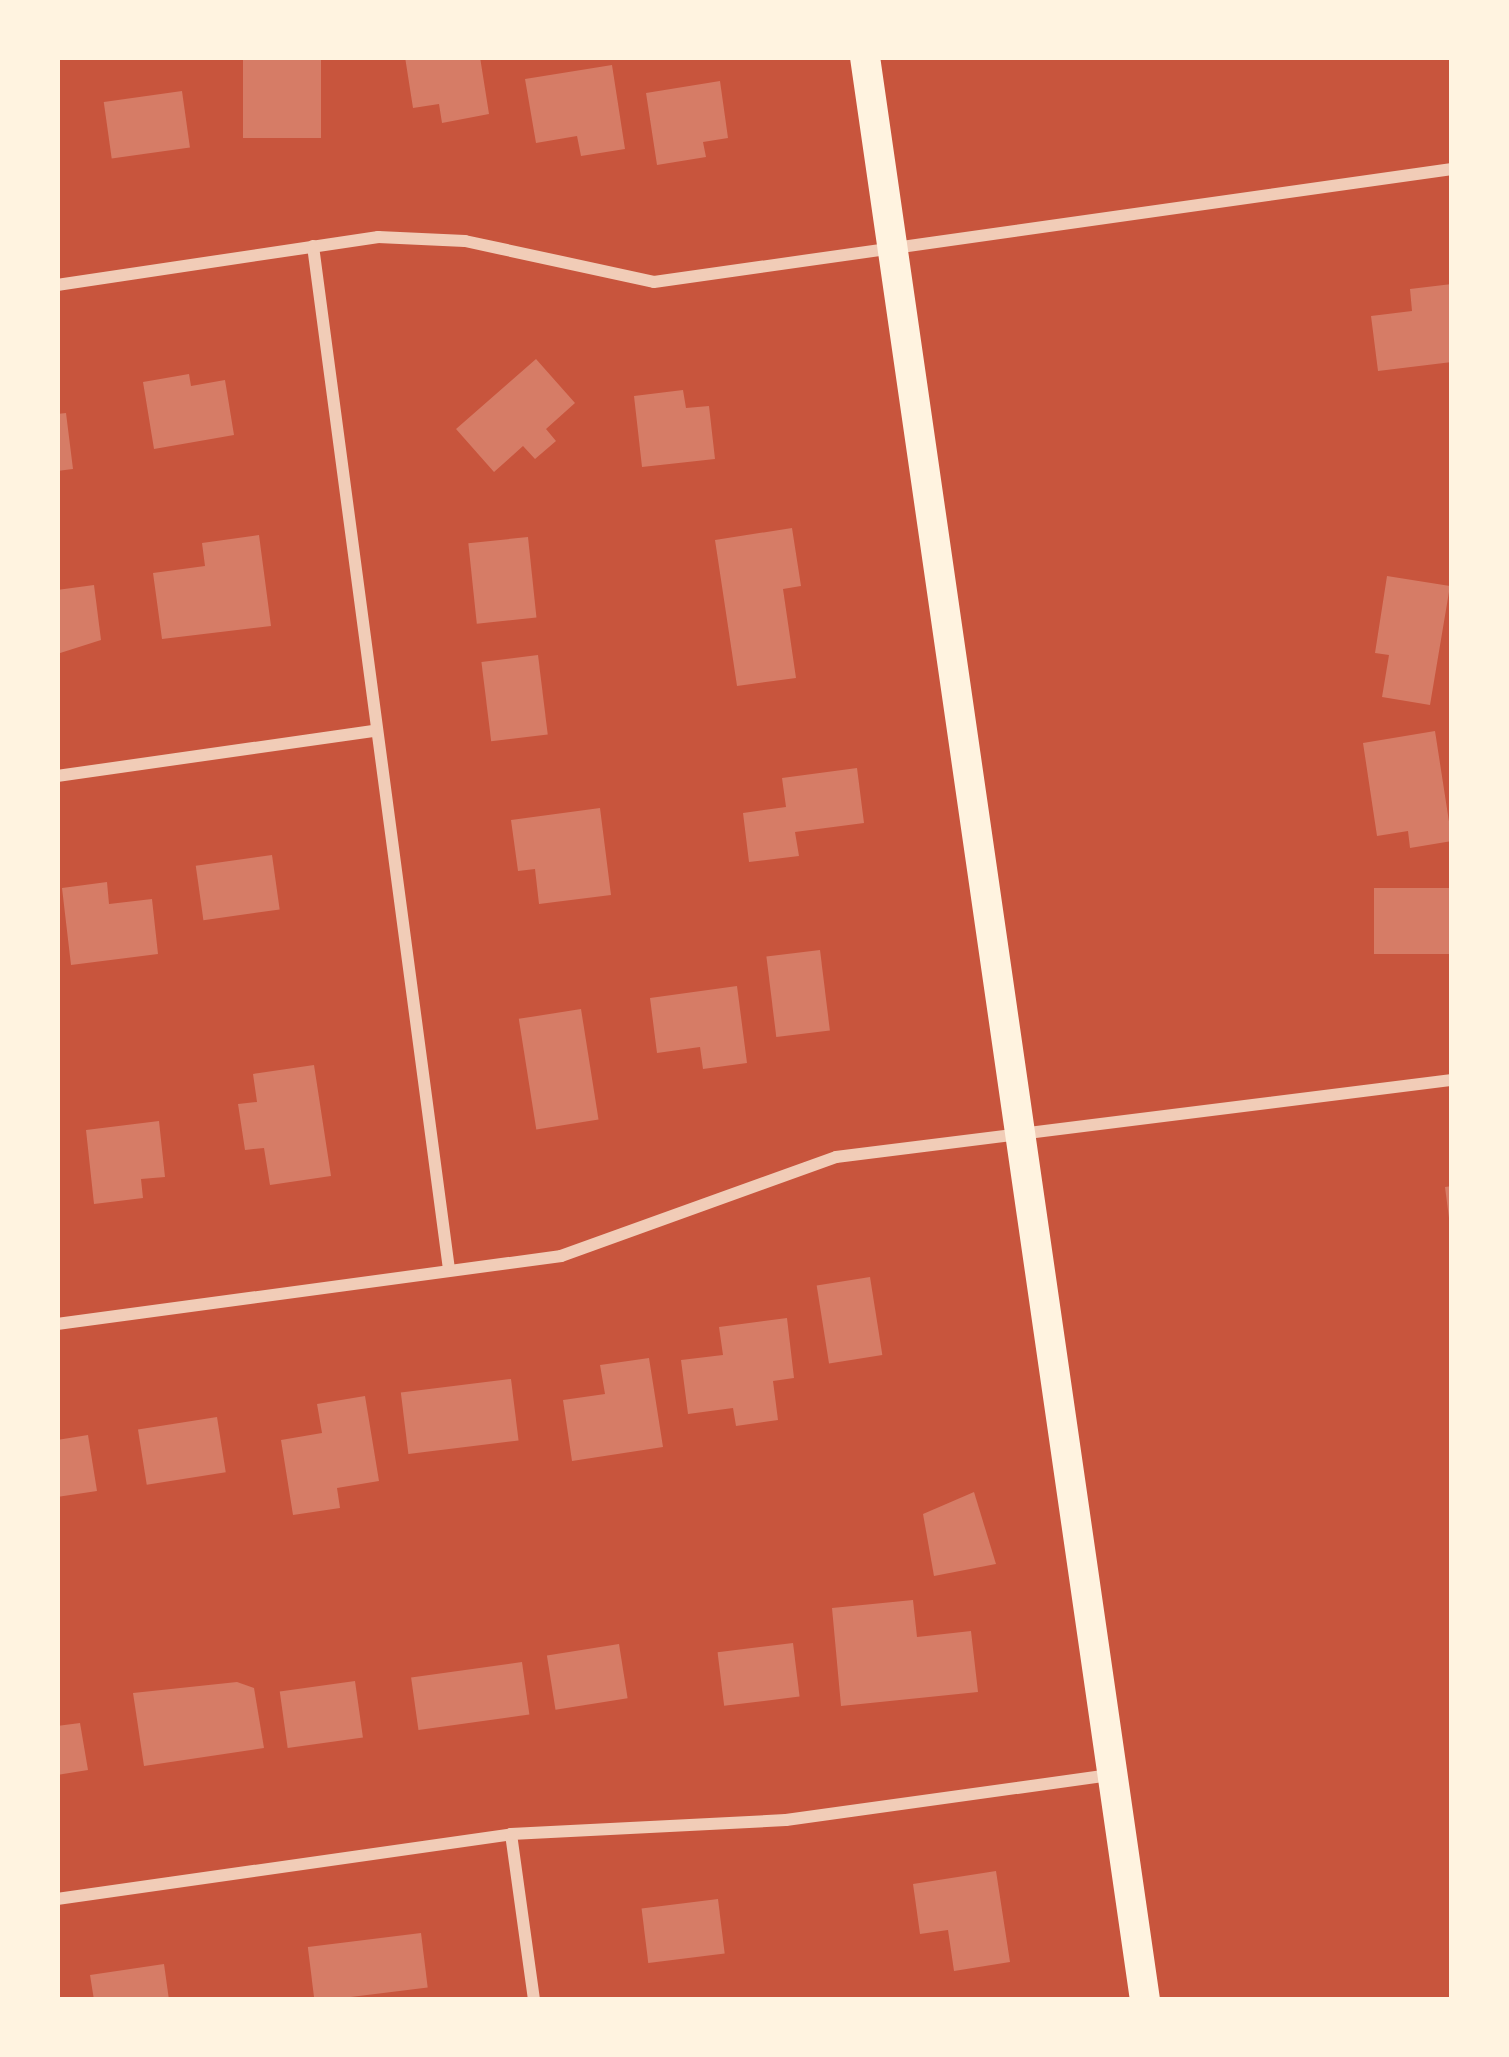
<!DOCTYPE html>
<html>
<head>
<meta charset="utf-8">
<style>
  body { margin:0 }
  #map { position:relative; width:1509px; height:2057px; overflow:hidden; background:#c8553d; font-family:Inter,sans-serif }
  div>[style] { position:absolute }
  .building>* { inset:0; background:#d67c66; transform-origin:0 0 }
  .minor>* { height:12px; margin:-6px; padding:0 6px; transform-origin:6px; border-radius:6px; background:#f1ccb7 }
  .primary>* { height:30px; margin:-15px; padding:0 15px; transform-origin:15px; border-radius:15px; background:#fff3e0 }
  span { translate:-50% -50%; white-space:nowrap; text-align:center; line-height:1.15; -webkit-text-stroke:9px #fff3e0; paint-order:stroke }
  .frame { position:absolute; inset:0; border:60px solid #fff3e0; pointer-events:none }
</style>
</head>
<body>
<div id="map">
  <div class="building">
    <i style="left:243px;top:57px;width:78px;height:81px"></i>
    <i style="clip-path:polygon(405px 57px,480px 57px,489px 114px,442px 123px,439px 104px,413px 108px)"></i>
    <i style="clip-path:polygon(612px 65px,625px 149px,581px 156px,577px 136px,536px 143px,525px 79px)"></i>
    <i style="clip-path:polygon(720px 81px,728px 138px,703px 142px,706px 157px,657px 165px,646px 93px)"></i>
    <i style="left:182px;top:91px;width:57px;height:79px;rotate:82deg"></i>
    <i style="clip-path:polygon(1452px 284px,1452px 362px,1378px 371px,1371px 316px,1412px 311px,1410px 289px)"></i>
    <i style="clip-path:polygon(536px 359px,575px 403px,546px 429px,556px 441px,535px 459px,523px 446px,494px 472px,456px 429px)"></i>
    <i style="clip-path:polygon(189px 374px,191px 386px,225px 380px,234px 435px,154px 449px,143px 382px)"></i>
    <i style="clip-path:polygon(683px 390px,686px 408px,709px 406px,715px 459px,642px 467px,634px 396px)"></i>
    <i style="clip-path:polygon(66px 413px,73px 469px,57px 471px,57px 414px)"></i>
    <i style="clip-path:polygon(792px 528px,801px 586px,783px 589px,796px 678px,737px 686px,715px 540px)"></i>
    <i style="clip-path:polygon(259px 535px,271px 626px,162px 639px,153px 573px,205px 566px,202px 543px)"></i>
    <i style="left:528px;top:537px;width:81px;height:60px;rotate:84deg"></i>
    <i style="clip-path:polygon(1387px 576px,1450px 586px,1430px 705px,1382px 697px,1389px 655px,1375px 653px)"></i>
    <i style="clip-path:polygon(94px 585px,101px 640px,57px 654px,57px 590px)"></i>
    <i style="left:538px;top:655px;width:80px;height:57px;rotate:83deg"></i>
    <i style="clip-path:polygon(1435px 731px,1452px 841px,1410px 848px,1408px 831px,1377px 836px,1363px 743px)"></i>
    <i style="clip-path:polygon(857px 768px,864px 823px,795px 832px,799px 856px,749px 862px,743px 813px,786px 807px,782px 778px)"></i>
    <i style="clip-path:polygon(600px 808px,611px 895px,539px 904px,535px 869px,518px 871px,511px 820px)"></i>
    <i style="left:272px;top:855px;width:55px;height:77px;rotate:82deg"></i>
    <i style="clip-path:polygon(107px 882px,109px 904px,152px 899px,158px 954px,71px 965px,62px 888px)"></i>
    <i style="left:1452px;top:888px;width:66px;height:78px;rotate:90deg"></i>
    <i style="left:820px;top:950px;width:81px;height:54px;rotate:83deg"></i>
    <i style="clip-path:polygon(737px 986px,747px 1063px,703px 1069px,700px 1047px,657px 1053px,650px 998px)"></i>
    <i style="left:581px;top:1009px;width:112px;height:63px;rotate:81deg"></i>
    <i style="clip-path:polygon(314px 1065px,331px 1176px,270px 1185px,264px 1148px,245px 1150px,238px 1104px,257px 1102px,253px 1074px)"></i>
    <i style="clip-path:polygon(159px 1121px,165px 1177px,141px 1179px,143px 1198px,94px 1204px,86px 1130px)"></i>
    <i style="clip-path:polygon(1452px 1186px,1452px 1218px,1449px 1218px,1445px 1187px)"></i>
    <i style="left:870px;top:1277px;width:79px;height:54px;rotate:81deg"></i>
    <i style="clip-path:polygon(787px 1318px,794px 1378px,773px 1381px,778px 1420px,736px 1426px,733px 1408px,688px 1414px,681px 1360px,723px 1355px,719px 1327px)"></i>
    <i style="clip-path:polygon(649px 1358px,663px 1447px,572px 1461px,563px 1400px,605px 1394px,600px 1365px)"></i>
    <i style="left:511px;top:1379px;width:62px;height:111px;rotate:83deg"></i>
    <i style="clip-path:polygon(365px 1396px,379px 1481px,337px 1488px,340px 1508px,293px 1515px,281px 1440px,322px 1433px,317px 1404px)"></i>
    <i style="left:217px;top:1417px;width:56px;height:80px;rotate:81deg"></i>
    <i style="clip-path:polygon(88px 1435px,97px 1491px,57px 1497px,57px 1440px)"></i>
    <i style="clip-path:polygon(974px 1492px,996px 1564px,934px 1576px,923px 1514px)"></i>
    <i style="clip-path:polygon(913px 1600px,917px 1637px,971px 1631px,978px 1692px,841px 1706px,832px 1608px)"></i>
    <i style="left:793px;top:1643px;width:54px;height:76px;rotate:83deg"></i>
    <i style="left:619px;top:1644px;width:55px;height:73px;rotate:81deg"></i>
    <i style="left:522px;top:1662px;width:53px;height:112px;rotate:82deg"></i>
    <i style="left:355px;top:1681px;width:57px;height:76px;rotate:82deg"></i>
    <i style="clip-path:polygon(237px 1682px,254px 1688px,264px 1748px,144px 1766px,133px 1693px)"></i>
    <i style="clip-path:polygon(80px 1723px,88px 1770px,57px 1775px,57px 1726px)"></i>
    <i style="clip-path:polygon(996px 1871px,1010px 1962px,954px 1971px,948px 1930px,920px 1934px,913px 1884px)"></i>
    <i style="left:718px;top:1899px;width:55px;height:77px;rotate:83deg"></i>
    <i style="left:421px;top:1933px;width:55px;height:114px;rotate:83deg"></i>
    <i style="clip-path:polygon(164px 1964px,169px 2000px,94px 2000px,90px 1975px)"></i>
  </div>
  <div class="minor">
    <i style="left:313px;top:246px;width:1033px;rotate:82.43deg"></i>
    <i style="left:57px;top:285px;width:325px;rotate:-8.5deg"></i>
    <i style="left:378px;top:237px;width:87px;rotate:2.6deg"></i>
    <i style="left:465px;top:241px;width:193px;rotate:12.2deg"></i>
    <i style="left:654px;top:282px;width:806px;rotate:-8.06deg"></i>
    <i style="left:57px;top:776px;width:321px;rotate:-8.1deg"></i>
    <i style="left:57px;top:1324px;width:509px;rotate:-7.68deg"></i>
    <i style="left:561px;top:1256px;width:292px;rotate:-19.8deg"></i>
    <i style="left:836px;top:1157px;width:621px;rotate:-7.13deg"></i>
    <i style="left:511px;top:1834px;width:168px;rotate:82.1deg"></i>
    <i style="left:57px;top:1899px;width:459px;rotate:-8.1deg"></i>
    <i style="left:511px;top:1834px;width:275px;rotate:-2.9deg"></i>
    <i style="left:786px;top:1820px;width:327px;rotate:-7.9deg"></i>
  </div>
  <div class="primary">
    <i style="left:865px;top:57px;width:1963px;rotate:81.8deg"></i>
  </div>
  <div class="frame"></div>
</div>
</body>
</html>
